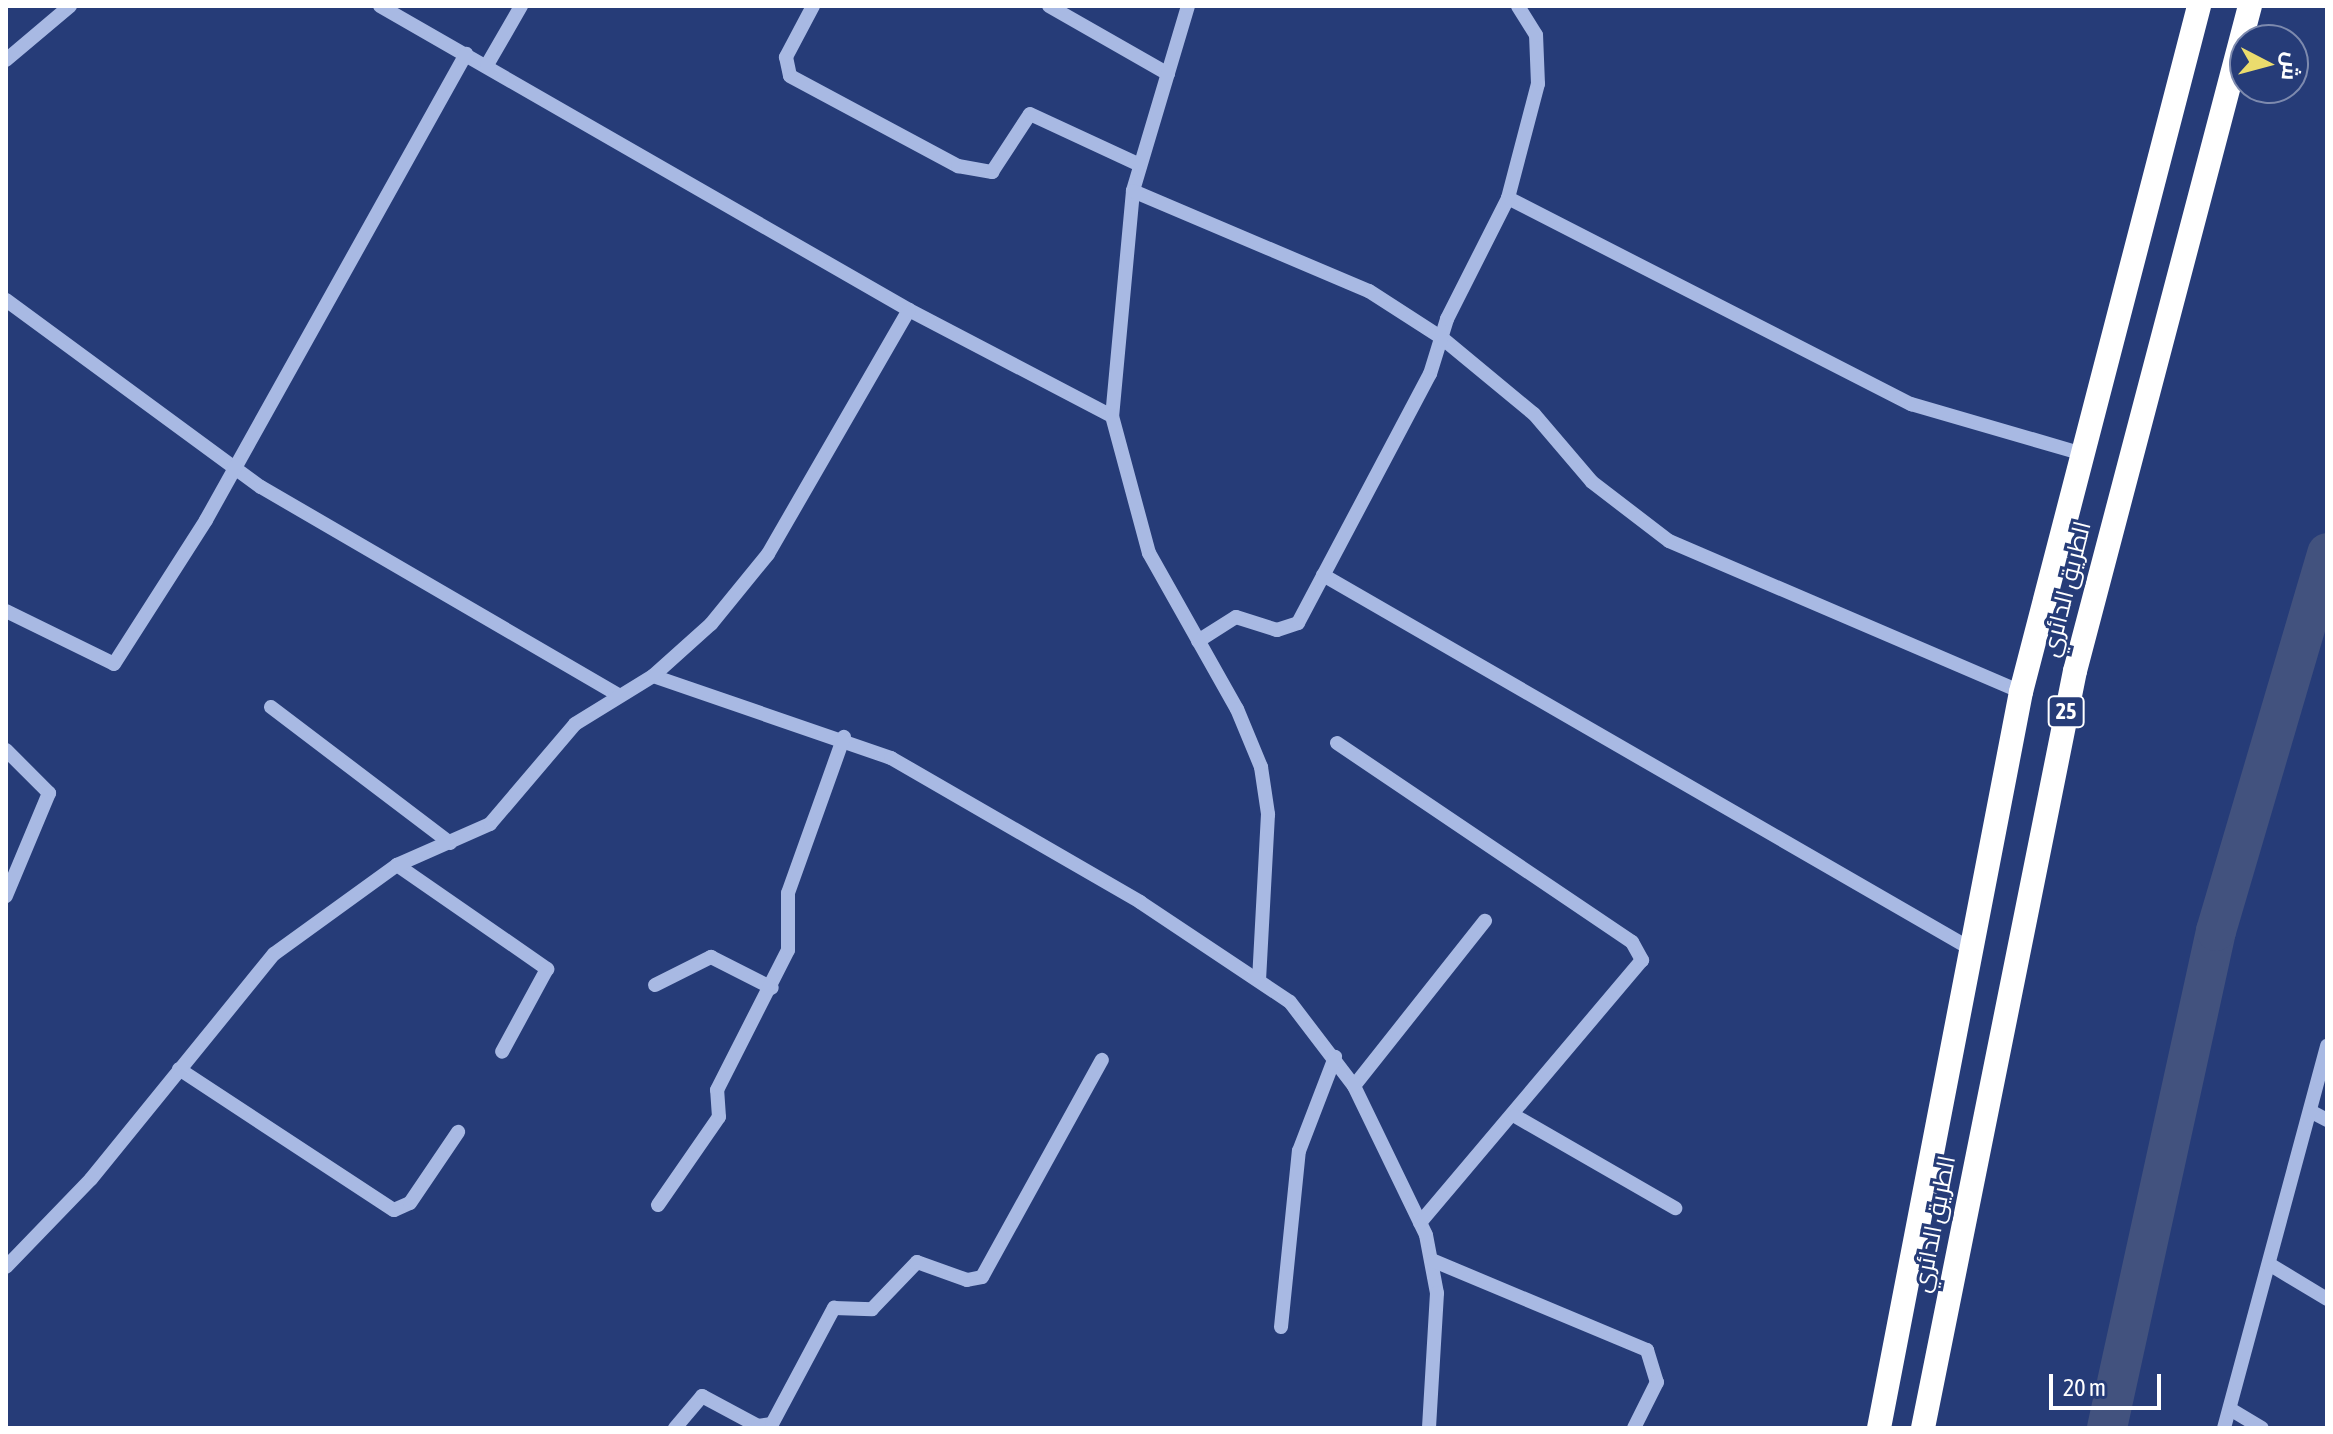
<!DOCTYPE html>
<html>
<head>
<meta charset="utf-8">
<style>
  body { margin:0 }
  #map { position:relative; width:2333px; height:1434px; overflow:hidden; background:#263c78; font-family:"Asap Condensed",Cairo,sans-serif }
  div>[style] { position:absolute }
  .canal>* { height:40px; margin:-20px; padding:0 20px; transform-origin:20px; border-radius:20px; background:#42527e }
  .minor>* { height:14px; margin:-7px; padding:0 7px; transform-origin:7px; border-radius:7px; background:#a8b9e3 }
  .highway>* { height:24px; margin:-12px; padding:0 12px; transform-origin:12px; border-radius:12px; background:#fff }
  span { translate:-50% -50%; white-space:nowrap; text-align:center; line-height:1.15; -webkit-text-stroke:6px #263c78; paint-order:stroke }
  .shield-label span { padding:2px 6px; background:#263c78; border:2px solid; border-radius:6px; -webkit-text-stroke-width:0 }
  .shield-label { font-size:22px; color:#fff; font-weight:700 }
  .street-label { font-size:24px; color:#fff }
  .frame { position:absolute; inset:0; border:8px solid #fff; pointer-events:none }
  .north { position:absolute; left:2229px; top:24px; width:80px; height:80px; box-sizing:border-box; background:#263c78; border:2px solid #7d8aae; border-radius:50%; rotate:96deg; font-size:22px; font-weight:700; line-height:32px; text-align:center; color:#fff }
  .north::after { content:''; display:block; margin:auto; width:28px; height:36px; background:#ebdc6d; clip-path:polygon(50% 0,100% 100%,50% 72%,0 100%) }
  .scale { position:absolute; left:2049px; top:1374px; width:112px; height:36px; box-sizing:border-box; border:4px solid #fff; border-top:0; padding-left:10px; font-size:24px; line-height:28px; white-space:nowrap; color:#fff; -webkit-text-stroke:6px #263c78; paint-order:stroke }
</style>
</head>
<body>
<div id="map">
  <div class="canal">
    <i style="left:2107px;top:1428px;width:509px;rotate:-77.63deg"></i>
    <i style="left:2216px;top:931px;width:394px;rotate:-73.6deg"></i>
  </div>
  <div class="minor">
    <i style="left:380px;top:6px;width:610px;rotate:29.88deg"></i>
    <i style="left:909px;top:310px;width:229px;rotate:27.6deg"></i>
    <i style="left:813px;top:6px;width:58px;rotate:117.9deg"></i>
    <i style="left:786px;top:57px;width:19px;rotate:78deg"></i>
    <i style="left:790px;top:76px;width:191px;rotate:28.2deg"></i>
    <i style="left:958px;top:166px;width:35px;rotate:10deg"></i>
    <i style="left:992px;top:172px;width:69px;rotate:-56.8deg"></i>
    <i style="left:1030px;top:114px;width:121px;rotate:24.9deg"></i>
    <i style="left:1049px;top:6px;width:137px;rotate:29.7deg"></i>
    <i style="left:1188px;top:6px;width:193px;rotate:106.6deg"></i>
    <i style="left:1133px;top:191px;width:226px;rotate:95.3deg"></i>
    <i style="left:1112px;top:416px;width:142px;rotate:74.9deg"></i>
    <i style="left:1149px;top:553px;width:179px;rotate:60.6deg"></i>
    <i style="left:1237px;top:709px;width:63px;rotate:67.5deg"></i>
    <i style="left:1261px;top:767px;width:48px;rotate:81.5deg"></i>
    <i style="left:1268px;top:814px;width:165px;rotate:93.1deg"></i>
    <i style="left:6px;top:60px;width:84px;rotate:-40.2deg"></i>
    <i style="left:487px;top:65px;width:68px;rotate:-60deg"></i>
    <i style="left:1133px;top:191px;width:256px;rotate:23deg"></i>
    <i style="left:1369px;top:291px;width:87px;rotate:32.8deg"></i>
    <i style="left:1442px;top:338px;width:119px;rotate:39.6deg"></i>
    <i style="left:1534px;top:414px;width:89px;rotate:49.5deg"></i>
    <i style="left:1592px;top:482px;width:97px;rotate:37.5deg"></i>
    <i style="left:1669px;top:541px;width:383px;rotate:23.2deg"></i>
    <i style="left:1508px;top:198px;width:453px;rotate:27.1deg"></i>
    <i style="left:1911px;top:404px;width:176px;rotate:16.2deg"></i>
    <i style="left:6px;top:300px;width:316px;rotate:36.3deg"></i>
    <i style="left:261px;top:487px;width:414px;rotate:30.2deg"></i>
    <i style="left:1323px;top:575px;width:748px;rotate:29.99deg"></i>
    <i style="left:6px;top:611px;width:120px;rotate:26.1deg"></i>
    <i style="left:114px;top:664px;width:171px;rotate:-57.4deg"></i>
    <i style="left:206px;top:520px;width:534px;rotate:-60.84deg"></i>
    <i style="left:1198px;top:641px;width:45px;rotate:-32.3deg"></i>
    <i style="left:1236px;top:617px;width:43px;rotate:17.6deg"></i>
    <i style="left:1277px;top:630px;width:22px;rotate:-18deg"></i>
    <i style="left:1298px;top:623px;width:282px;rotate:-62.1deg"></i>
    <i style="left:1430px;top:374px;width:58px;rotate:-72.8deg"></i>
    <i style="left:1447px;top:319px;width:136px;rotate:-63.2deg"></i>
    <i style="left:1508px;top:198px;width:118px;rotate:-75.3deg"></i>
    <i style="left:1538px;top:84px;width:49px;rotate:-92.3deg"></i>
    <i style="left:1536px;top:35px;width:34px;rotate:-122deg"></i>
    <i style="left:653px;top:676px;width:252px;rotate:19deg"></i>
    <i style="left:891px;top:758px;width:288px;rotate:30deg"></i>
    <i style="left:1140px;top:902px;width:180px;rotate:33.7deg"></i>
    <i style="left:1290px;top:1002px;width:106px;rotate:52.7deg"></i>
    <i style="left:1354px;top:1086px;width:165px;rotate:64.2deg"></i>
    <i style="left:1426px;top:1235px;width:59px;rotate:79.3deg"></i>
    <i style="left:1437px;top:1293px;width:135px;rotate:93.4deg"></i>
    <i style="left:271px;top:707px;width:225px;rotate:37.2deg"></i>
    <i style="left:1337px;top:743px;width:356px;rotate:34deg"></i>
    <i style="left:1632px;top:942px;width:21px;rotate:61deg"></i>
    <i style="left:1642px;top:960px;width:344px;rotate:130.2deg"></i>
    <i style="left:6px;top:750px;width:61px;rotate:45deg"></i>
    <i style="left:49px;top:793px;width:112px;rotate:112.7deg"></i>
    <i style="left:397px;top:865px;width:183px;rotate:34.7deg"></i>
    <i style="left:547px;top:969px;width:94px;rotate:118.5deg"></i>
    <i style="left:655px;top:985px;width:63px;rotate:-26.6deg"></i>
    <i style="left:711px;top:957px;width:68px;rotate:26.9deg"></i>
    <i style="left:179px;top:1069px;width:257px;rotate:33.3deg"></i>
    <i style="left:394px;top:1210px;width:17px;rotate:-24deg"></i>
    <i style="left:410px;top:1203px;width:86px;rotate:-55.9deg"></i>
    <i style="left:1354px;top:1086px;width:211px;rotate:-51.6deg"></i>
    <i style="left:2310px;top:1111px;width:19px;rotate:28deg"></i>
    <i style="left:1515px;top:1116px;width:185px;rotate:29.9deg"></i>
    <i style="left:658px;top:1205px;width:107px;rotate:-55.3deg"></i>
    <i style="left:719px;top:1117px;width:27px;rotate:-94deg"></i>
    <i style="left:717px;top:1090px;width:157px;rotate:-63.1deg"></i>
    <i style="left:788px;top:950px;width:57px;rotate:-90deg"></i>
    <i style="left:788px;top:893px;width:166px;rotate:-70.3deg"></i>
    <i style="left:1434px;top:1261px;width:231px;rotate:22.7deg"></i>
    <i style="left:1647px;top:1350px;width:34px;rotate:73deg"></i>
    <i style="left:1657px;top:1382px;width:51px;rotate:116.6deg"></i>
    <i style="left:2269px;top:1264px;width:68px;rotate:31.1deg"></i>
    <i style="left:6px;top:1267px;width:122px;rotate:-46deg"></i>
    <i style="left:91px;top:1179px;width:290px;rotate:-50.9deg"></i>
    <i style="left:274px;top:954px;width:152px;rotate:-35.9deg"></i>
    <i style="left:397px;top:865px;width:102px;rotate:-23.8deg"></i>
    <i style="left:490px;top:824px;width:131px;rotate:-49.6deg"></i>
    <i style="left:575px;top:724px;width:92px;rotate:-31.6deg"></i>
    <i style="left:653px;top:676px;width:78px;rotate:-41.9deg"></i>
    <i style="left:711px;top:624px;width:90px;rotate:-50.8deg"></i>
    <i style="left:768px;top:554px;width:282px;rotate:-60deg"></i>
    <i style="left:1281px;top:1327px;width:177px;rotate:-84.2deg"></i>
    <i style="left:1299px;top:1151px;width:101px;rotate:-69deg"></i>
    <i style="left:2230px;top:1409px;width:37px;rotate:31deg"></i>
    <i style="left:675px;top:1428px;width:42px;rotate:-49.8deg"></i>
    <i style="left:702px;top:1396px;width:64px;rotate:28.2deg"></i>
    <i style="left:758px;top:1426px;width:14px;rotate:-8deg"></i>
    <i style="left:772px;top:1424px;width:132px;rotate:-61.9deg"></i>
    <i style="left:834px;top:1308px;width:38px;rotate:2deg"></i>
    <i style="left:872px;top:1309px;width:65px;rotate:-46.2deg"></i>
    <i style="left:917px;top:1262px;width:53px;rotate:19.8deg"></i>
    <i style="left:967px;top:1280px;width:15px;rotate:-11deg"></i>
    <i style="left:982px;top:1277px;width:248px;rotate:-61.1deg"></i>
    <i style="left:2224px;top:1428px;width:396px;rotate:-74.9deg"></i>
  </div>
  <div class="highway">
    <i style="left:1879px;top:1428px;width:750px;rotate:-79.08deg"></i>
    <i style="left:2021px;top:692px;width:709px;rotate:-75.45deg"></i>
    <i style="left:1923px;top:1428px;width:772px;rotate:-78.65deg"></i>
    <i style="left:2075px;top:671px;width:688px;rotate:-75.26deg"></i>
  </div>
  <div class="shield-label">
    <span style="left:2066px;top:712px">25</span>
  </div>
  <div class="street-label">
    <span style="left:2066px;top:589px;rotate:-76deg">الطريق الدائري</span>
    <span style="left:1934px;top:1224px;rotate:-79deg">الطريق الدائري</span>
  </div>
  <div class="frame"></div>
  <div class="north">ش</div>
  <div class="scale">20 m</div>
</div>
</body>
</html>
